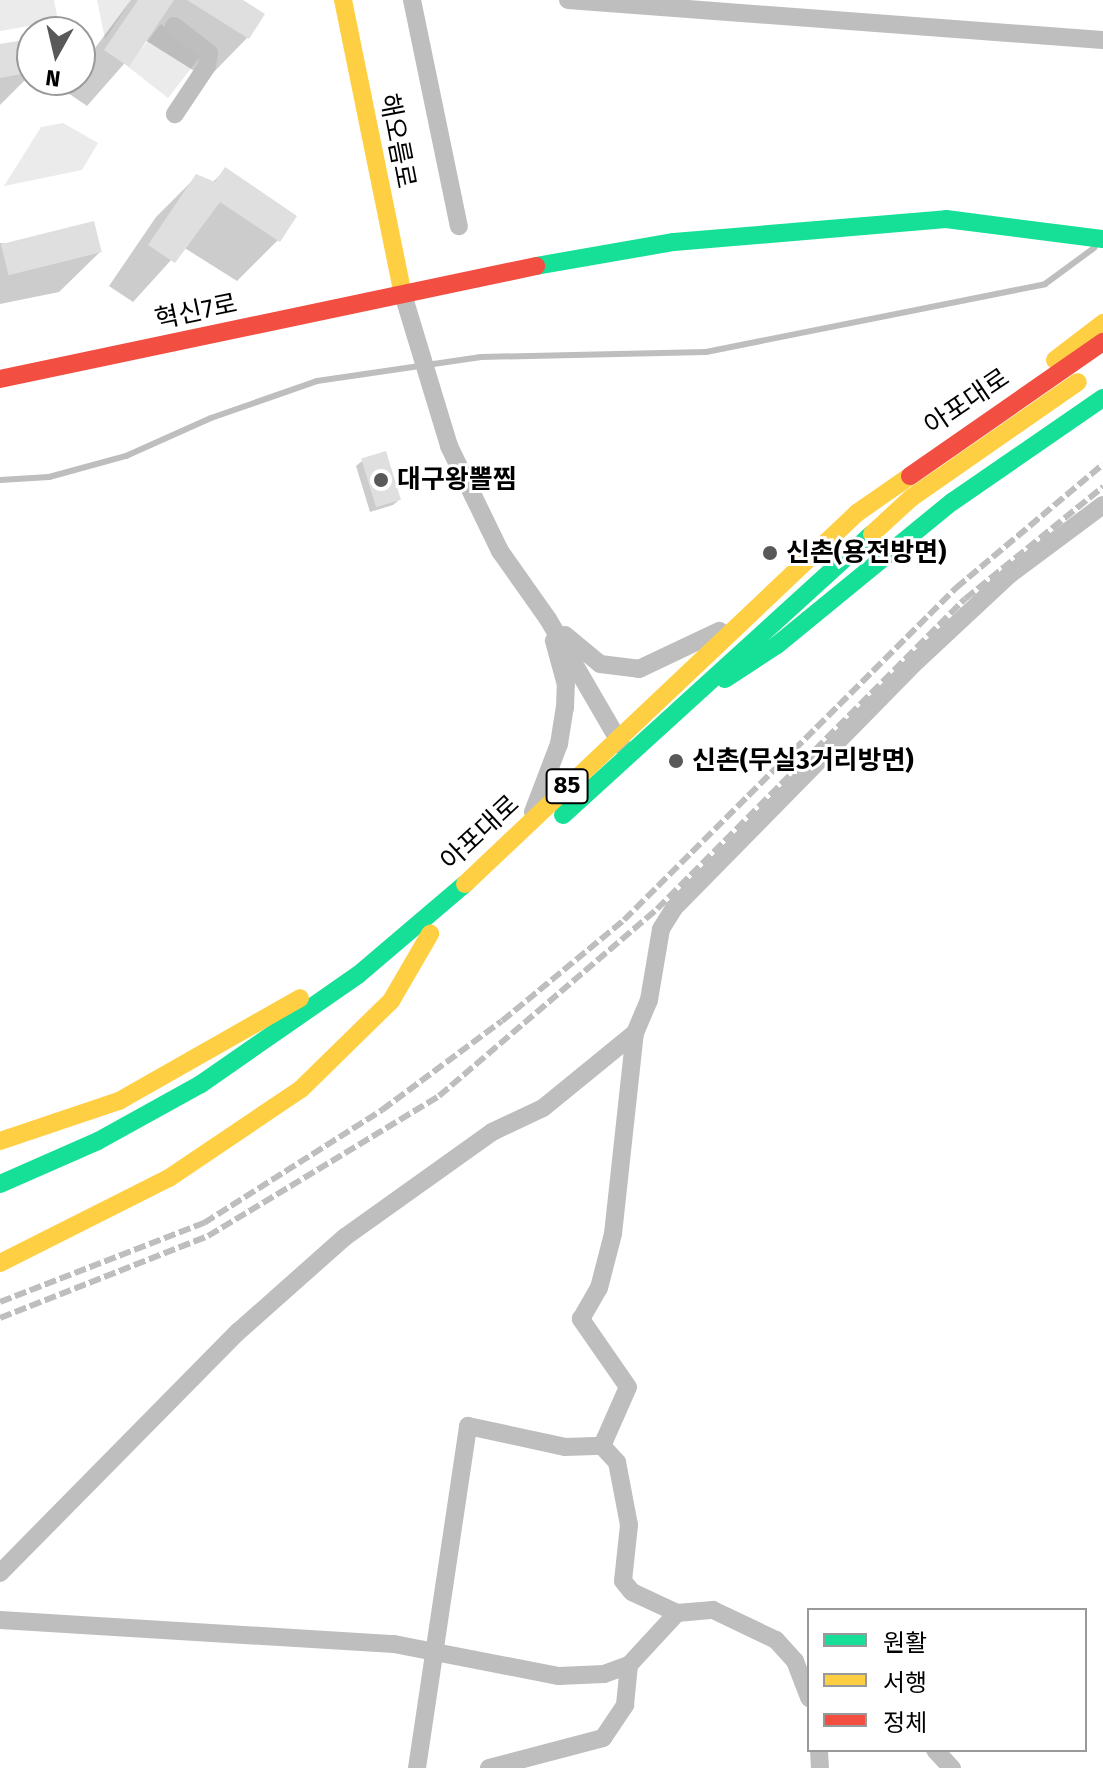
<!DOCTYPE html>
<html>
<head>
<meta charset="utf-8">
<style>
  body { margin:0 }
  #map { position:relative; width:1103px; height:1768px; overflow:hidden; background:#fff; font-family:"Fira Sans","Noto Sans KR",sans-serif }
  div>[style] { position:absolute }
  .green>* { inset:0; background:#ebebeb; transform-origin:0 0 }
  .shadow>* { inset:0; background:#0003 }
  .stream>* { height:6px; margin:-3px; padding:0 3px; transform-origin:3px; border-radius:3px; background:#bebebe }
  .building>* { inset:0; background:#dfdfdf; transform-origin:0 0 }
  .street>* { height:18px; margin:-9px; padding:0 9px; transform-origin:9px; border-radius:9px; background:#bebebe }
  .fast>* { height:18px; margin:-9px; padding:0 9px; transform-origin:9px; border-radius:9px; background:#16e098 }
  .slow>* { height:18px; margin:-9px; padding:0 9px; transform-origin:9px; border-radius:9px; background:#ffcf43 }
  .jam>* { height:18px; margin:-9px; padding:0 9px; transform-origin:9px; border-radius:9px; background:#f24e42 }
  .rail>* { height:6px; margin-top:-3px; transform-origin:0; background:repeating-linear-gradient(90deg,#bebebe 0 12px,transparent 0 16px) }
  .dots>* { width:22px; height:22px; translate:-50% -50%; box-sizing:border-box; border:4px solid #fff; border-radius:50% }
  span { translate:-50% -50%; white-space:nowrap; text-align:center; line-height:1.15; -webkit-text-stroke:6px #fff; paint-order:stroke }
  .shield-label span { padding:2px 6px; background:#fff; border:2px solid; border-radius:6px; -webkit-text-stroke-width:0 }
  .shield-label { font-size:24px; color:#000; font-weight:700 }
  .street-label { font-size:26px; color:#000 }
  .poi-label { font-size:26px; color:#000; font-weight:700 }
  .left { translate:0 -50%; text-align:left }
  .legend { position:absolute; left:807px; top:1608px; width:280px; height:144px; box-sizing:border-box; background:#fff; border:2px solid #999; margin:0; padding:10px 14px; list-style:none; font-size:24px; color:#000 }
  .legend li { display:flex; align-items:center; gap:16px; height:40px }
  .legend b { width:40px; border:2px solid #999 }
  .north { position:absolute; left:16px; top:16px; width:80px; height:80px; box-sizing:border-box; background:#fff; border:2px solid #999; border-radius:50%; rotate:188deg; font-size:22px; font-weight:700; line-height:32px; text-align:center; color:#000 }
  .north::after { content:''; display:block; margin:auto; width:28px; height:36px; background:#595959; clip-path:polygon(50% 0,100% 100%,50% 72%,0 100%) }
</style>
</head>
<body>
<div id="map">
  <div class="green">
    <i style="clip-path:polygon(0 0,54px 0,58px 21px,0 31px)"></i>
    <i style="clip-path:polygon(97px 0,131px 0,105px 39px)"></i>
    <i style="left:161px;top:24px;width:51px;height:54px;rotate:38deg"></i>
    <i style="clip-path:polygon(63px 123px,98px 143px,82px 170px,4px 186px,41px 127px)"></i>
  </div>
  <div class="shadow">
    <i style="clip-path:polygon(131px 0,239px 0,262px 15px,247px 38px,207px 79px,145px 40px,87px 106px,65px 91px,72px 80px,80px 80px,80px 68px)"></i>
    <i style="clip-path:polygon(29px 41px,32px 73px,0 105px,0 47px)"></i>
    <i style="clip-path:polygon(225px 170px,278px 240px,237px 281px,183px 247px,133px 302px,109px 286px,156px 217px,197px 176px,212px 183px)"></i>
    <i style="clip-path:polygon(0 243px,100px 252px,59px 292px,0 304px)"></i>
    <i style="clip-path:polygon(362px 461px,399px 500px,393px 505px,370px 512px,356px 466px)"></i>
  </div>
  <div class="stream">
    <i style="left:0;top:480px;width:49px;rotate:-3.5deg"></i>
    <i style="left:49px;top:477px;width:80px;rotate:-15.3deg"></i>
    <i style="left:126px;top:456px;width:93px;rotate:-24.1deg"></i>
    <i style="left:211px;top:418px;width:112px;rotate:-19.2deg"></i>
    <i style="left:317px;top:381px;width:166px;rotate:-8.3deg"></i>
    <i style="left:481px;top:357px;width:225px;rotate:-1.3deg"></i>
    <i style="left:706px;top:352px;width:346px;rotate:-11.3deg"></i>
    <i style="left:1045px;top:284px;width:61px;rotate:-36.3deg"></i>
  </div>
  <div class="building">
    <i style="clip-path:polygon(138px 0,174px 0,129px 67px,104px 50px)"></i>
    <i style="clip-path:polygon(187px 0,243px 0,265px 14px,249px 39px)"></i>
    <i style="clip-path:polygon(30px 39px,32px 72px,0 78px,0 44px)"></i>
    <i style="clip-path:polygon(225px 167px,297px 216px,280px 242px,220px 202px,175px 263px,148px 245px,196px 174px,215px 182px)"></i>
    <i style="left:94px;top:221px;width:32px;height:96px;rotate:76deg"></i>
    <i style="left:386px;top:451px;width:51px;height:26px;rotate:73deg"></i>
  </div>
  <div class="street">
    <i style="left:412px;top:0;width:231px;rotate:78.3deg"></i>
    <i style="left:568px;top:0;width:536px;rotate:4.28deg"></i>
    <i style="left:174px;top:26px;width:44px;rotate:37.6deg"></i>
    <i style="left:209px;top:53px;width:13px;rotate:99deg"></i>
    <i style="left:207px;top:66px;width:58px;rotate:123.7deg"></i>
    <i style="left:402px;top:291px;width:162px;rotate:73.1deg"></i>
    <i style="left:449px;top:446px;width:117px;rotate:64.1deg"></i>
    <i style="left:500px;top:551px;width:83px;rotate:54.8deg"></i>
    <i style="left:548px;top:619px;width:147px;rotate:59.8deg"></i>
    <i style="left:565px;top:635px;width:45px;rotate:39.6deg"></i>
    <i style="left:600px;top:664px;width:39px;rotate:7deg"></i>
    <i style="left:639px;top:669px;width:89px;rotate:-25.4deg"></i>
    <i style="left:533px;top:812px;width:73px;rotate:-69.1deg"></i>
    <i style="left:559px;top:744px;width:36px;rotate:-81deg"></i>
    <i style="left:565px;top:708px;width:23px;rotate:-88deg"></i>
    <i style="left:566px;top:685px;width:46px;rotate:-105.3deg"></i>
    <i style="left:602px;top:1446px;width:22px;rotate:47deg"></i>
    <i style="left:617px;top:1462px;width:64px;rotate:79.2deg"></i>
    <i style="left:629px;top:1525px;width:56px;rotate:96.1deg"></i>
    <i style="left:623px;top:1581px;width:14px;rotate:51deg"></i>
    <i style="left:632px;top:1592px;width:50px;rotate:25deg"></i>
    <i style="left:0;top:1573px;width:340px;rotate:-45.4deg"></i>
    <i style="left:239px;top:1331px;width:142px;rotate:-41.6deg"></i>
    <i style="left:345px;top:1237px;width:181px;rotate:-35.5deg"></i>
    <i style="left:492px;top:1132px;width:56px;rotate:-25.2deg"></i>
    <i style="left:543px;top:1108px;width:119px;rotate:-39.2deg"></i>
    <i style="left:635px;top:1033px;width:36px;rotate:-67deg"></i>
    <i style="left:649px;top:1000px;width:72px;rotate:-80.4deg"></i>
    <i style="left:661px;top:929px;width:25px;rotate:-58deg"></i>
    <i style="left:674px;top:908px;width:348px;rotate:-45.5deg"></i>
    <i style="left:918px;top:660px;width:125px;rotate:-43deg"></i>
    <i style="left:1009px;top:575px;width:117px;rotate:-36.7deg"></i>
    <i style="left:0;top:1620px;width:395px;rotate:3.5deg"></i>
    <i style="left:394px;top:1644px;width:168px;rotate:11deg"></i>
    <i style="left:559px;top:1676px;width:45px;rotate:-2.5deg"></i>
    <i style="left:604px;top:1674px;width:27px;rotate:-20deg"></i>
    <i style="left:629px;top:1665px;width:71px;rotate:-47.3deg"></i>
    <i style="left:677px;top:1613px;width:36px;rotate:-5deg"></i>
    <i style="left:713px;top:1610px;width:70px;rotate:25.5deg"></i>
    <i style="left:776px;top:1640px;width:28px;rotate:48deg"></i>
    <i style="left:795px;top:1661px;width:40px;rotate:69deg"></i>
    <i style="left:819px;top:1750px;width:18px;rotate:87deg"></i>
    <i style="left:935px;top:1750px;width:25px;rotate:47deg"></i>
    <i style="left:417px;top:1768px;width:346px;rotate:-81.5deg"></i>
    <i style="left:468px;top:1426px;width:99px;rotate:12.2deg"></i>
    <i style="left:565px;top:1447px;width:37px;rotate:-2deg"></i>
    <i style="left:602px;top:1446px;width:64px;rotate:-66.2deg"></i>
    <i style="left:628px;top:1387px;width:83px;rotate:-124.7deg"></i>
    <i style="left:581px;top:1319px;width:36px;rotate:-60deg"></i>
    <i style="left:599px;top:1288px;width:56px;rotate:-75.5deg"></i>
    <i style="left:613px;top:1234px;width:202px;rotate:-83.8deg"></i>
    <i style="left:489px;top:1768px;width:118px;rotate:-14.7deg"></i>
    <i style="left:603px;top:1738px;width:40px;rotate:-56deg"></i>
    <i style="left:625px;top:1705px;width:40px;rotate:-84.3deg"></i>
  </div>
  <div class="fast">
    <i style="left:536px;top:266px;width:140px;rotate:-9.9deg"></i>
    <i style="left:674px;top:242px;width:273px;rotate:-4.8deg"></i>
    <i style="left:946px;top:219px;width:158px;rotate:7.3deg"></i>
    <i style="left:725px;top:679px;width:62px;rotate:-33.2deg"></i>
    <i style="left:777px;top:645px;width:226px;rotate:-39.3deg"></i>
    <i style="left:952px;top:502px;width:183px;rotate:-34.6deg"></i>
    <i style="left:563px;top:815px;width:418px;rotate:-42.3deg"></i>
    <i style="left:0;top:1184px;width:107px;rotate:-23.7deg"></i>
    <i style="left:98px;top:1141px;width:118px;rotate:-29deg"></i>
    <i style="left:201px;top:1084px;width:191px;rotate:-34.8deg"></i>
    <i style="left:358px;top:975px;width:140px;rotate:-40.4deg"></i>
  </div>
  <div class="slow">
    <i style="left:343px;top:0;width:297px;rotate:78.5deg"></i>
    <i style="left:1055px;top:360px;width:61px;rotate:-37.6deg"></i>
    <i style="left:872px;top:534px;width:53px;rotate:-42.7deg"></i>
    <i style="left:911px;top:498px;width:203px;rotate:-34.8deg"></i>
    <i style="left:465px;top:884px;width:540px;rotate:-43.42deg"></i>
    <i style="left:857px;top:513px;width:65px;rotate:-34.9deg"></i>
    <i style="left:0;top:1141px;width:126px;rotate:-18.6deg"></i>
    <i style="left:119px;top:1101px;width:208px;rotate:-29.6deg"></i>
    <i style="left:0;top:1263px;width:189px;rotate:-26.7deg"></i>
    <i style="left:169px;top:1178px;width:159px;rotate:-34deg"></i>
    <i style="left:301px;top:1089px;width:126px;rotate:-44.4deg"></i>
    <i style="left:391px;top:1001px;width:78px;rotate:-59.8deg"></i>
  </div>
  <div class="jam">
    <i style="left:0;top:379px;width:548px;rotate:-11.9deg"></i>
    <i style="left:910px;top:476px;width:235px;rotate:-34.8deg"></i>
  </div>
  <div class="rail">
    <i style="left:0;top:1302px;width:219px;rotate:-21.2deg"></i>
    <i style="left:204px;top:1223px;width:211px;rotate:-32.4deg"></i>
    <i style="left:382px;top:1110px;width:149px;rotate:-36.6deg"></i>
    <i style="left:502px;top:1021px;width:158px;rotate:-39.6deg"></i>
    <i style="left:624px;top:920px;width:470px;rotate:-45deg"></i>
    <i style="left:956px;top:588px;width:192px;rotate:-40.1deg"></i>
    <i style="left:0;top:1318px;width:224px;rotate:-21.5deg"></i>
    <i style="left:208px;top:1236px;width:270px;rotate:-31.2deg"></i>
    <i style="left:439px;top:1096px;width:287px;rotate:-40.6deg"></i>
    <i style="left:657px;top:909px;width:437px;rotate:-45.2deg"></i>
    <i style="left:965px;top:599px;width:178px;rotate:-39.1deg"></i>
  </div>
  <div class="dots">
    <i style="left:381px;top:480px;background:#595959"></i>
    <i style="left:770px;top:553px;background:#595959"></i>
    <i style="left:676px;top:761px;background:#595959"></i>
  </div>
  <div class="shield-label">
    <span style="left:567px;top:786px">85</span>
  </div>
  <div class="street-label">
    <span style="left:397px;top:141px;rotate:79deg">해오름로</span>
    <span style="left:196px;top:312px;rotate:-12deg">혁신7로</span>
    <span style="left:967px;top:402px;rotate:-34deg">아포대로</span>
    <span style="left:480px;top:833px;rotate:-43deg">아포대로</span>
  </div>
  <div class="poi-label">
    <span class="left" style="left:397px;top:480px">대구왕뽈찜</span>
    <span class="left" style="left:786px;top:553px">신촌(용전방면)</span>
    <span class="left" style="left:692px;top:761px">신촌(무실3거리방면)</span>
  </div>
  <ul class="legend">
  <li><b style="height:10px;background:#16e098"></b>원활</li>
  <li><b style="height:10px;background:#ffcf43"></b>서행</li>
  <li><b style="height:10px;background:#f24e42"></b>정체</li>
  </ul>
  <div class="north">N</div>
</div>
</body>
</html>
